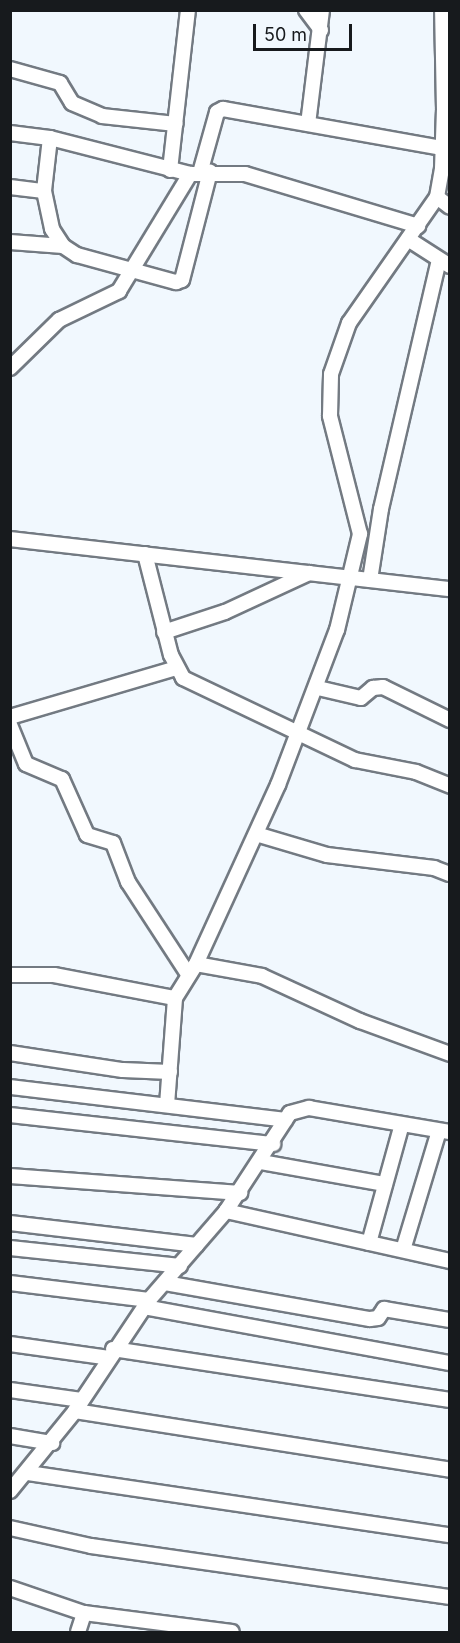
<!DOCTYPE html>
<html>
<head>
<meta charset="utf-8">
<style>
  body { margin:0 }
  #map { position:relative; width:460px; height:1643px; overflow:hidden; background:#f1f8fe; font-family:Inter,sans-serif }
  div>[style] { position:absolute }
  .roads { filter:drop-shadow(2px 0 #737a82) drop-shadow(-2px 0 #737a82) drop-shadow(0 2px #737a82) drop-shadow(0 -2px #737a82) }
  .street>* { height:14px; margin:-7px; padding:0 7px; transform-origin:7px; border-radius:7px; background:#fff }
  span { translate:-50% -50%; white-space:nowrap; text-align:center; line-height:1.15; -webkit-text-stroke:5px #f1f8fe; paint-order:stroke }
  .frame { position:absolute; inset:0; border:12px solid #171a1d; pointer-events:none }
  .scale { position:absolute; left:253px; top:24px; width:99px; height:27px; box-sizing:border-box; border:3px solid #171a1d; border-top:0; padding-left:8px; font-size:18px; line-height:21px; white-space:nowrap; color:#171a1d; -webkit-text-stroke:4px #f1f8fe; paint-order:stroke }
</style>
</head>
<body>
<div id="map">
  <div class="roads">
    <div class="street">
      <i style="left:306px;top:10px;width:25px;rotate:53deg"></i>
      <i style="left:10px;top:69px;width:52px;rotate:15.6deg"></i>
      <i style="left:60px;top:83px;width:23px;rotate:59deg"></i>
      <i style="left:72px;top:103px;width:33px;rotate:23deg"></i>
      <i style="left:102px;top:116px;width:74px;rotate:6.2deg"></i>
      <i style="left:308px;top:124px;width:115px;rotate:-83deg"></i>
      <i style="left:10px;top:133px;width:40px;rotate:7.1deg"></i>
      <i style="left:50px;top:138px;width:145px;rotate:14.4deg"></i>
      <i style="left:190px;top:174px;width:55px"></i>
      <i style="left:245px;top:174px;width:181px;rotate:16.7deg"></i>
      <i style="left:50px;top:138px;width:53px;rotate:96.5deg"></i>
      <i style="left:44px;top:191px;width:39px;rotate:78deg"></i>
      <i style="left:52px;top:229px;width:20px;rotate:57deg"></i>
      <i style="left:63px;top:246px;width:17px;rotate:33deg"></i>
      <i style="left:77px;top:255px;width:103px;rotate:15.3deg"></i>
      <i style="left:176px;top:282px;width:6px;rotate:-18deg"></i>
      <i style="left:182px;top:280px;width:112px;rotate:-75.5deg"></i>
      <i style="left:170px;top:170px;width:161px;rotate:-83.6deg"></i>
      <i style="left:200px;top:173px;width:63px;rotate:-74.4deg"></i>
      <i style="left:217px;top:112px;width:7px;rotate:-27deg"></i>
      <i style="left:223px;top:109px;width:223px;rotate:10.1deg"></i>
      <i style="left:10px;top:187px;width:34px;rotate:7deg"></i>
      <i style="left:437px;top:197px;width:16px;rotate:38deg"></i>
      <i style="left:408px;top:239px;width:50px;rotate:32.7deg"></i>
      <i style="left:10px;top:242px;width:53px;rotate:4.3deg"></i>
      <i style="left:10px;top:368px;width:69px;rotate:-44.4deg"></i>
      <i style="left:59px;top:320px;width:67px;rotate:-25.8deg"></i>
      <i style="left:119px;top:291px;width:137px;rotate:-58.7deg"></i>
      <i style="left:10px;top:539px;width:443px;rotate:6.5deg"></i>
      <i style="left:145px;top:554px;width:104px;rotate:75.6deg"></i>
      <i style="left:171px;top:655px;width:26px;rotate:62deg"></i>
      <i style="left:183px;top:678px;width:191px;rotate:25.5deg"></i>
      <i style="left:355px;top:760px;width:62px;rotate:11.1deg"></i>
      <i style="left:416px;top:772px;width:37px;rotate:22deg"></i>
      <i style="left:370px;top:580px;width:72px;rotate:-81.2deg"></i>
      <i style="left:381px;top:509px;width:256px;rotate:-76.9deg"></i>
      <i style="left:164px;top:632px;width:64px;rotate:-18.2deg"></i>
      <i style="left:225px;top:612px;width:93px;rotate:-24.9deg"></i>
      <i style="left:318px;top:688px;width:44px;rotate:13.1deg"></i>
      <i style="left:361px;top:698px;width:16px;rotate:-40deg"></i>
      <i style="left:373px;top:688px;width:10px;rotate:-6deg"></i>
      <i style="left:383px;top:687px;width:75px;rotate:26.2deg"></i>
      <i style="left:10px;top:717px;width:173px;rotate:-16.4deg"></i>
      <i style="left:10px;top:725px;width:42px;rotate:67.7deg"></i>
      <i style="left:26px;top:764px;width:39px;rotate:23deg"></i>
      <i style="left:62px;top:779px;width:61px;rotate:65.9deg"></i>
      <i style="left:87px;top:835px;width:27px;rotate:17deg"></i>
      <i style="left:113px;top:843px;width:42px;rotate:69deg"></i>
      <i style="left:128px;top:882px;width:110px;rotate:56.9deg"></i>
      <i style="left:256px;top:834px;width:74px;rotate:16.5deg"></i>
      <i style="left:327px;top:855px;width:108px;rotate:6.9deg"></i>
      <i style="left:434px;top:868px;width:17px;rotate:21deg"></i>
      <i style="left:196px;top:964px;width:67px;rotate:10.3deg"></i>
      <i style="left:262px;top:976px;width:108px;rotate:24.7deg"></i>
      <i style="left:360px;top:1021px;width:96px;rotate:20.1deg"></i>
      <i style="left:10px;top:975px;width:44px"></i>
      <i style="left:54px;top:975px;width:123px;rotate:10.8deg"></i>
      <i style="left:10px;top:1053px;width:114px;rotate:8.6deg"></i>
      <i style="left:123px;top:1070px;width:47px;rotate:2.4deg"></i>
      <i style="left:10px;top:1087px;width:277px;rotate:6.8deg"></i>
      <i style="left:167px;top:1105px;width:107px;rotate:-85.7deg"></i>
      <i style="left:175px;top:998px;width:40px;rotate:-58deg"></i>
      <i style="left:196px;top:964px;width:197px;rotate:-65.4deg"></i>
      <i style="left:278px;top:785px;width:166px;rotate:-69.2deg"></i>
      <i style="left:337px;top:630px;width:99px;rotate:-76.5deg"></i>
      <i style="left:360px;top:534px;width:122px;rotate:-104.3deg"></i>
      <i style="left:330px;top:416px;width:42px;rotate:-88.6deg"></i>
      <i style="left:331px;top:374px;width:54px;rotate:-70.6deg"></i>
      <i style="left:349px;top:323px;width:154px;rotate:-55.1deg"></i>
      <i style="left:437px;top:197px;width:28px;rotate:-80deg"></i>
      <i style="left:442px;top:169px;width:59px;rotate:-88.1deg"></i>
      <i style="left:444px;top:110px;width:100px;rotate:-91.1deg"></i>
      <i style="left:10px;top:1115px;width:265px;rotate:6.3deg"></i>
      <i style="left:261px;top:1162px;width:126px;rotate:10.1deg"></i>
      <i style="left:10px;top:1176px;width:231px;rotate:4.2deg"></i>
      <i style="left:226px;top:1211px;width:230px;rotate:12.6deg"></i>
      <i style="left:10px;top:1223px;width:188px;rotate:6.7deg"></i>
      <i style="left:369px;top:1243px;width:123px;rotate:-74.5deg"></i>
      <i style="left:10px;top:1248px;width:171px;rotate:6deg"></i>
      <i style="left:403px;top:1250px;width:124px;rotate:-73.2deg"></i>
      <i style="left:10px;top:1283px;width:140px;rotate:7deg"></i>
      <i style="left:165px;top:1283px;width:208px;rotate:10deg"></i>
      <i style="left:370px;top:1319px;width:8px;rotate:-7deg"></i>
      <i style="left:378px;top:1318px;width:11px;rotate:-56deg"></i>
      <i style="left:384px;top:1309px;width:67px;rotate:9.5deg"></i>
      <i style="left:144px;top:1307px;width:311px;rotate:10.4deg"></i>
      <i style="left:10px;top:1344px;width:100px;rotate:8deg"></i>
      <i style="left:113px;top:1349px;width:341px;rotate:8.6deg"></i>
      <i style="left:10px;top:1390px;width:72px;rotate:8deg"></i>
      <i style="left:75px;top:1411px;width:380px;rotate:8.9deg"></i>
      <i style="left:10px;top:1436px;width:43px;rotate:9.5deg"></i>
      <i style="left:28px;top:1473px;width:427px;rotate:8.4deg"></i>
      <i style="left:10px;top:1491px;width:103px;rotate:-50.9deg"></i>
      <i style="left:75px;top:1411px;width:133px;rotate:-56.3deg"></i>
      <i style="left:149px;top:1300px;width:118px;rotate:-49.1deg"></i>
      <i style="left:226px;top:1211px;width:117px;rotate:-56.9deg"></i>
      <i style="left:290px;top:1113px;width:20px;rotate:-15deg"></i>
      <i style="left:309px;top:1108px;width:143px;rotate:9.7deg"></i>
      <i style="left:10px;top:1528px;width:83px;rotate:12.5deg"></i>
      <i style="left:91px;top:1546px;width:363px;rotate:8.1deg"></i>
      <i style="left:10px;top:1588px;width:78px;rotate:18.7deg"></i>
      <i style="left:84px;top:1613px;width:149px;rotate:7.3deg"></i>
      <i style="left:78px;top:1632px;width:20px;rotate:-72deg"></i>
    </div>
  </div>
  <div class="frame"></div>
  <div class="scale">50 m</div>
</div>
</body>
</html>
